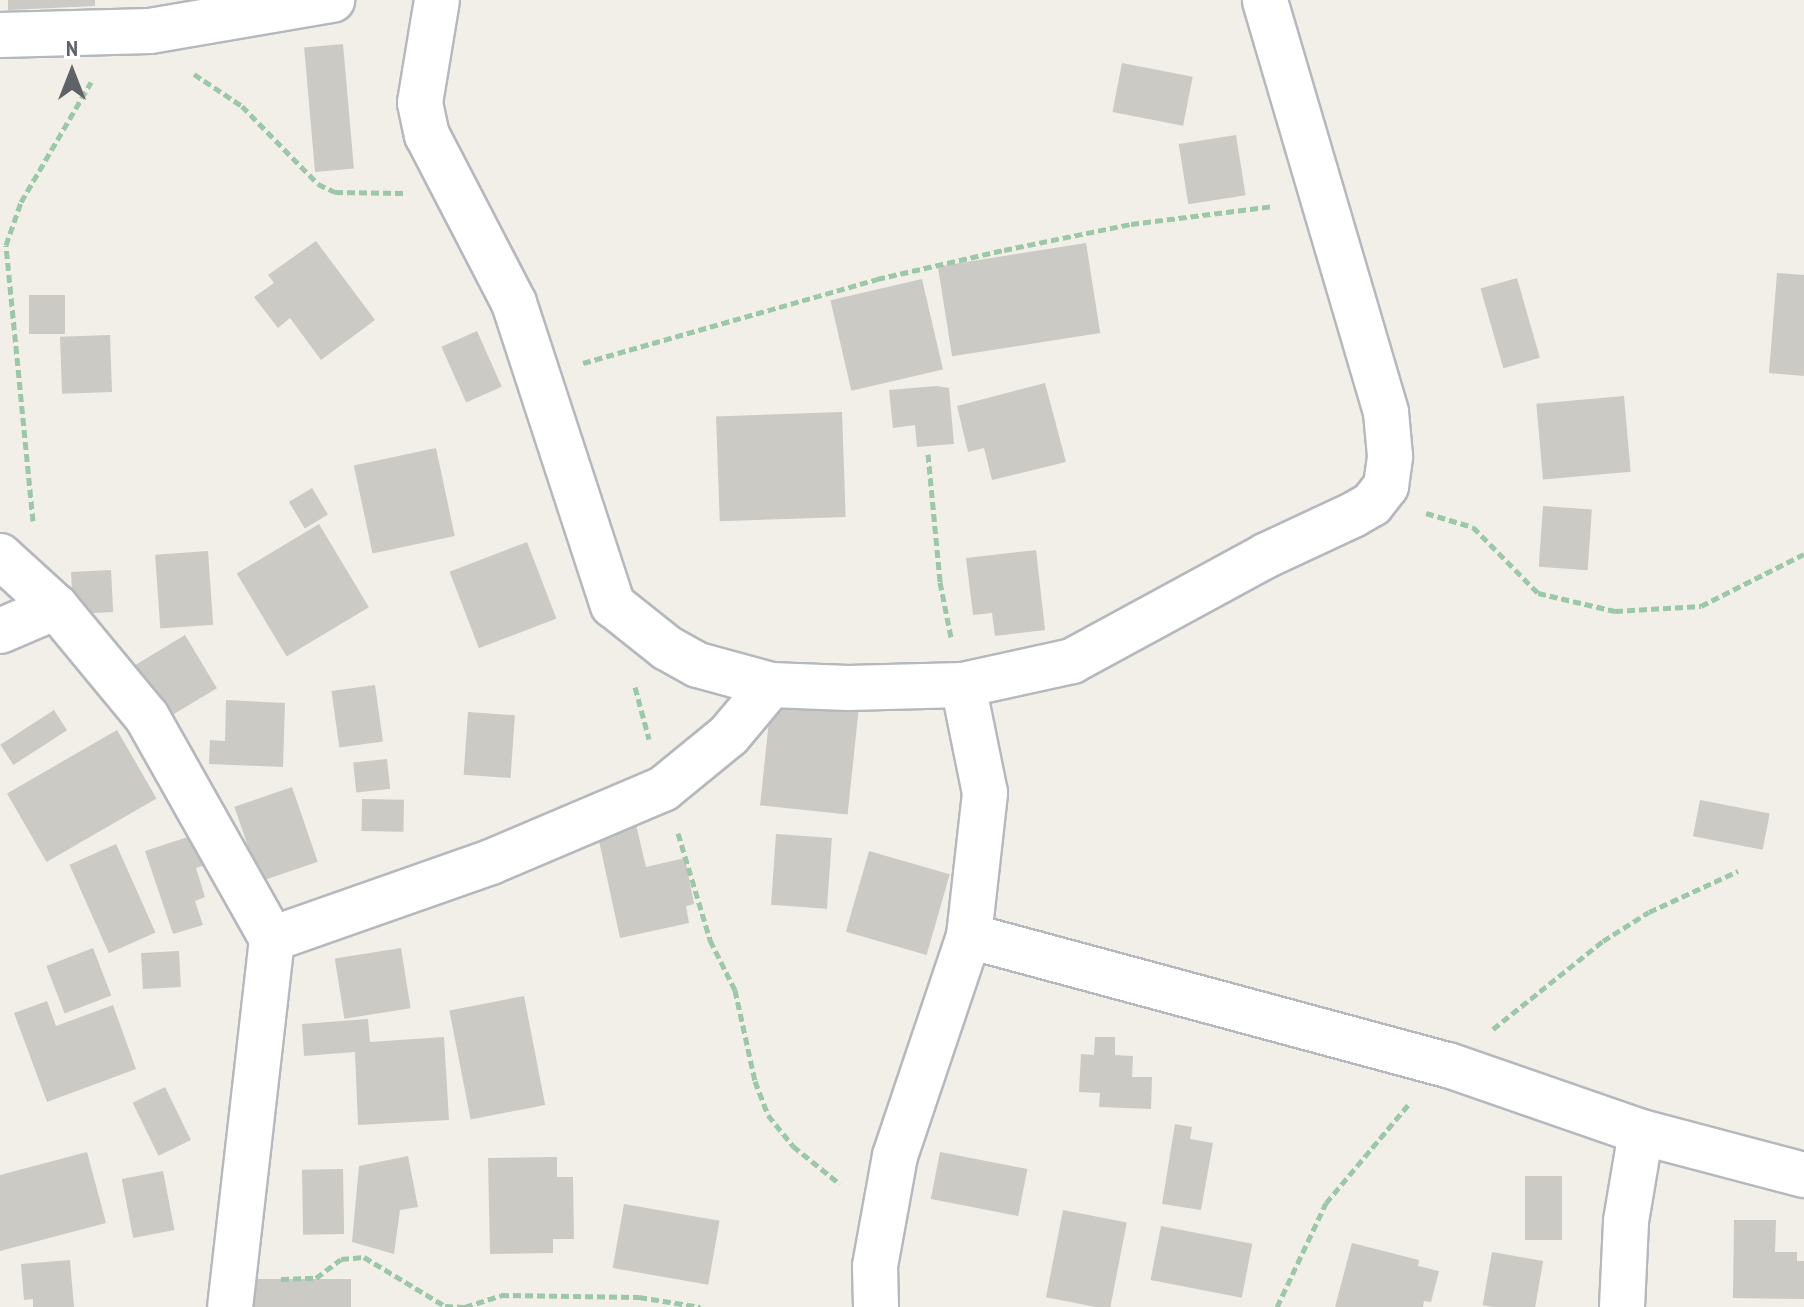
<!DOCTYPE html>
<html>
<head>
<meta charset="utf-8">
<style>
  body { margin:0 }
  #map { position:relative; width:1804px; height:1307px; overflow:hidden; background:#f1efe8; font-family:"PT Sans Narrow",sans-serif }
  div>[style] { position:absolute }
  .building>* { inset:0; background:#cccac5; transform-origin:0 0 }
  .path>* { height:5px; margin-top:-2.5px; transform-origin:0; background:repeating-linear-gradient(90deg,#9cc7a9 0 8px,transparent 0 12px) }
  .roads { filter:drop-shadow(2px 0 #b5b8bc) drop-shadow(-2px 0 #b5b8bc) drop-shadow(0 2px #b5b8bc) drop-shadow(0 -2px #b5b8bc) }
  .street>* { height:44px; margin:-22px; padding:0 22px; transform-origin:22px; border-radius:22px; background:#fff }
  span { translate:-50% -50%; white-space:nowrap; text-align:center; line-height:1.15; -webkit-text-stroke:6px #fff; paint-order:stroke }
  .north { position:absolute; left:32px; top:32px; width:80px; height:80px; -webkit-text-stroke:6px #fff; paint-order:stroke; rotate:0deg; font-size:22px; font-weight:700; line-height:32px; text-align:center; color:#5f6368 }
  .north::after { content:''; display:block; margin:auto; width:28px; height:36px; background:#5f6368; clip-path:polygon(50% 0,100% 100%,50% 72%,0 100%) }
</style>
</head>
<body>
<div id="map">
  <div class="building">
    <i style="clip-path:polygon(8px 0,95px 0,95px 6px,8px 10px)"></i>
    <i style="left:343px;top:44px;width:125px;height:39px;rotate:85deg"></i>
    <i style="left:1122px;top:63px;width:72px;height:50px;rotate:11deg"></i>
    <i style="left:1236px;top:135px;width:61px;height:58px;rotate:81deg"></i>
    <i style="clip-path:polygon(316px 241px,375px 320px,321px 360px,290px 318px,278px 328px,254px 297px,274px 283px,268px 275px)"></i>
    <i style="left:1086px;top:243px;width:91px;height:150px;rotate:81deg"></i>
    <i style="clip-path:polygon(1777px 273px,1804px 275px,1804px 376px,1769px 373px)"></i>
    <i style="left:1517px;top:278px;width:83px;height:38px;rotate:74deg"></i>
    <i style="left:922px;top:279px;width:93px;height:94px;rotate:77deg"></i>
    <i style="left:29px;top:295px;width:36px;height:39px"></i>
    <i style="left:477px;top:331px;width:61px;height:39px;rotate:66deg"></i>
    <i style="left:110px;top:335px;width:57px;height:50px;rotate:88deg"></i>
    <i style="clip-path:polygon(1045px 383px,1066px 462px,992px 480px,984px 448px,968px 452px,957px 406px)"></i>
    <i style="clip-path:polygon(937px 386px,949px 388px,954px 444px,917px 447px,915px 425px,893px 428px,889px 390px)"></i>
    <i style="left:1624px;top:396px;width:76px;height:88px;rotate:85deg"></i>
    <i style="left:842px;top:412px;width:105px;height:126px;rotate:88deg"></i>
    <i style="left:436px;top:448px;width:90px;height:84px;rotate:78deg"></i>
    <i style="left:312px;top:488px;width:31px;height:27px;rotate:59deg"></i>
    <i style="left:1543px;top:506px;width:49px;height:61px;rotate:4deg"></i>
    <i style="left:319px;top:524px;width:97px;height:96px;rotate:59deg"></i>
    <i style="left:527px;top:542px;width:82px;height:83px;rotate:69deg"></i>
    <i style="clip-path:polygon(1036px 550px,1045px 630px,995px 636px,992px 613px,973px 615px,966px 558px)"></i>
    <i style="left:208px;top:551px;width:74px;height:53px;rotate:86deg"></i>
    <i style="left:111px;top:570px;width:42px;height:40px;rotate:87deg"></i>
    <i style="left:185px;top:635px;width:62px;height:59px;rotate:59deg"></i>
    <i style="left:375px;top:685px;width:57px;height:44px;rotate:82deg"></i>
    <i style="left:772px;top:692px;width:88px;height:114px;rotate:6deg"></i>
    <i style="clip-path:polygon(226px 700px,285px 703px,283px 767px,209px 764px,210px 740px,225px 741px)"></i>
    <i style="left:54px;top:710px;width:24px;height:64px;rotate:57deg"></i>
    <i style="left:468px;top:712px;width:47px;height:63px;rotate:4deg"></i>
    <i style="left:117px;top:730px;width:79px;height:127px;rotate:60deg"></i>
    <i style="left:387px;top:759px;width:30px;height:34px;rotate:84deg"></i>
    <i style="left:292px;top:787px;width:79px;height:61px;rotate:71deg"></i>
    <i style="left:362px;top:799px;width:42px;height:32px;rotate:1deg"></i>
    <i style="left:1700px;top:800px;width:71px;height:37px;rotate:11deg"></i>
    <i style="clip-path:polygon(635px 820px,646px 867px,685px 858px,694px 904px,686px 906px,689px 923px,620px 938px,596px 827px)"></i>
    <i style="clip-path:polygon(197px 834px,208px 864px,196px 868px,205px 897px,195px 901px,203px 925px,173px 934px,145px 851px)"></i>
    <i style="left:776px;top:834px;width:56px;height:71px;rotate:4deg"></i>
    <i style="left:116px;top:844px;width:97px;height:51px;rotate:66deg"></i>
    <i style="left:869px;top:851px;width:84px;height:84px;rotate:16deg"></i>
    <i style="left:93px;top:948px;width:51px;height:50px;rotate:69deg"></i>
    <i style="left:401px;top:948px;width:61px;height:67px;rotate:81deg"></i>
    <i style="left:179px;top:951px;width:36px;height:38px;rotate:87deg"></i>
    <i style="left:524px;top:996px;width:111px;height:76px;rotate:79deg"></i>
    <i style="clip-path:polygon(47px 1001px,56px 1026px,113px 1005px,136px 1069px,47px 1102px,14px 1013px)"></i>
    <i style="clip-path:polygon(368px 1019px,370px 1042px,444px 1037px,449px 1120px,358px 1125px,355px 1052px,304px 1056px,302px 1024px)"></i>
    <i style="clip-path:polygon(1095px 1037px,1115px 1037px,1115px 1055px,1133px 1056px,1132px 1077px,1152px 1077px,1151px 1109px,1099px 1107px,1100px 1093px,1079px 1092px,1081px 1054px,1094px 1055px)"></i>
    <i style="left:165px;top:1087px;width:59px;height:36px;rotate:64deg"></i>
    <i style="clip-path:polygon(1175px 1124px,1192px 1127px,1190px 1139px,1213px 1143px,1201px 1210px,1162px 1204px)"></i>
    <i style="clip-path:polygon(87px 1152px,106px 1223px,0 1251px,0 1175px)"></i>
    <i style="left:940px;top:1152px;width:89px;height:48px;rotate:11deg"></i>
    <i style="clip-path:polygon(408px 1156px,418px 1207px,400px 1210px,394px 1254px,352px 1242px,359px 1166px)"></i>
    <i style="clip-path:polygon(557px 1157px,557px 1177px,573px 1177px,574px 1239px,553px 1239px,553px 1253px,490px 1254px,488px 1158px)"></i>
    <i style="left:343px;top:1169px;width:65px;height:41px;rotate:89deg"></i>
    <i style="left:163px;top:1171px;width:60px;height:42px;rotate:79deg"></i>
    <i style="left:1525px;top:1176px;width:37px;height:64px"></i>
    <i style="left:624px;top:1204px;width:97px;height:65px;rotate:10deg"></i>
    <i style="left:1063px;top:1210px;width:65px;height:89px;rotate:11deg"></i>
    <i style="clip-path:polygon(1734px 1220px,1776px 1220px,1775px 1252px,1797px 1252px,1797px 1261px,1804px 1261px,1804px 1299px,1733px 1298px)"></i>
    <i style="left:1161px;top:1226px;width:93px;height:55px;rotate:11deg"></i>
    <i style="clip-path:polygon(1352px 1243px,1419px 1260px,1418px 1266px,1439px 1271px,1431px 1302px,1424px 1301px,1423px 1307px,1335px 1307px)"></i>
    <i style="left:1492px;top:1252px;width:52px;height:54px;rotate:10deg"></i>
    <i style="clip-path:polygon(70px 1260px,74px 1307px,33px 1307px,33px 1299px,24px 1300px,21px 1264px)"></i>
    <i style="left:351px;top:1279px;width:28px;height:105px;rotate:90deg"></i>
  </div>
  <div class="path">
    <i style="left:194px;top:74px;width:58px;rotate:33.7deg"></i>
    <i style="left:242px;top:106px;width:109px;rotate:45.7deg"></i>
    <i style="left:318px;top:184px;width:19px;rotate:25deg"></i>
    <i style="left:335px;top:192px;width:68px;rotate:0.8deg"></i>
    <i style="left:583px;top:363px;width:306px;rotate:-15.9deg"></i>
    <i style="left:877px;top:279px;width:130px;rotate:-12.9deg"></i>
    <i style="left:1004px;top:250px;width:130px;rotate:-11.6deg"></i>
    <i style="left:1131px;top:224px;width:144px;rotate:-7.2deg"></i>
    <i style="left:928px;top:454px;width:129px;rotate:84.6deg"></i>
    <i style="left:940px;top:582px;width:56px;rotate:78.7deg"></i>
    <i style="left:1426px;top:513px;width:49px;rotate:16.6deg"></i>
    <i style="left:1473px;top:527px;width:93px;rotate:45.4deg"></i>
    <i style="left:1538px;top:593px;width:79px;rotate:13.2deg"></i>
    <i style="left:1615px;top:611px;width:86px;rotate:-3.3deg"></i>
    <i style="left:1701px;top:606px;width:115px;rotate:-26.8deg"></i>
    <i style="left:33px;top:521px;width:277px;rotate:-95.6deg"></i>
    <i style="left:6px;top:245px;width:46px;rotate:-70.8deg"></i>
    <i style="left:21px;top:202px;width:139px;rotate:-59.7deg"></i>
    <i style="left:635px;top:687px;width:54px;rotate:74.9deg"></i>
    <i style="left:678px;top:833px;width:112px;rotate:73.3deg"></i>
    <i style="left:710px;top:940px;width:56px;rotate:63.4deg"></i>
    <i style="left:735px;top:990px;width:93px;rotate:77.6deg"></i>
    <i style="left:755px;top:1081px;width:36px;rotate:69deg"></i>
    <i style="left:768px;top:1115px;width:40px;rotate:51deg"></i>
    <i style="left:793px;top:1146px;width:60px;rotate:39deg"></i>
    <i style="left:1493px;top:1029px;width:141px;rotate:-38.7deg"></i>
    <i style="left:1603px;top:941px;width:54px;rotate:-32.2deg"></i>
    <i style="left:1649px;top:912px;width:98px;rotate:-24.7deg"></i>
    <i style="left:281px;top:1279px;width:35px;rotate:-2deg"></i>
    <i style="left:316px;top:1278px;width:31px;rotate:-37deg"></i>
    <i style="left:341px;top:1259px;width:23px;rotate:-5deg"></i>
    <i style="left:364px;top:1257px;width:95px;rotate:31.2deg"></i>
    <i style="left:445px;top:1306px;width:20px;rotate:3deg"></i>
    <i style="left:465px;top:1307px;width:38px;rotate:-18deg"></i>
    <i style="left:501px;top:1295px;width:138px;rotate:0.8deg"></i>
    <i style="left:639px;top:1297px;width:62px;rotate:9.3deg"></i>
    <i style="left:1277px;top:1307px;width:115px;rotate:-64.8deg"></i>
    <i style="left:1326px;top:1203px;width:128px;rotate:-50.1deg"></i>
  </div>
  <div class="roads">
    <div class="street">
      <i style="left:437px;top:0;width:104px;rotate:99.4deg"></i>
      <i style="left:420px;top:103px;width:33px;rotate:78deg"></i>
      <i style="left:427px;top:135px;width:189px;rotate:62.6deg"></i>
      <i style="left:514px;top:303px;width:318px;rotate:71.9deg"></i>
      <i style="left:613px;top:605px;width:69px;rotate:38.5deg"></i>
      <i style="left:667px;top:648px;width:35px;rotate:29deg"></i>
      <i style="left:698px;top:665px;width:76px;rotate:15.3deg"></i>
      <i style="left:771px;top:685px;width:77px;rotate:2.2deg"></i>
      <i style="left:848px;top:688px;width:115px;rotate:-1.5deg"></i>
      <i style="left:963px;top:685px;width:112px;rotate:-12.4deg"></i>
      <i style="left:1072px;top:661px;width:220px;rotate:-28.5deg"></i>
      <i style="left:1265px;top:556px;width:97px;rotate:-25deg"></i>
      <i style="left:1353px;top:515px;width:22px;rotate:-30deg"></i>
      <i style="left:1372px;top:504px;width:23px;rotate:-52deg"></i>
      <i style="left:1386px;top:486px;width:30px;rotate:-82deg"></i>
      <i style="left:1390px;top:456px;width:44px;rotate:-95.2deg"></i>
      <i style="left:1386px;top:412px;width:429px;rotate:-106.4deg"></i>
      <i style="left:0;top:35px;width:150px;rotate:-1.5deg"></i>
      <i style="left:150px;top:31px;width:185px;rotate:-9.7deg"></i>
      <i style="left:0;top:556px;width:76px;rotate:42.3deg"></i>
      <i style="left:56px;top:607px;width:143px;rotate:50.4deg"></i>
      <i style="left:147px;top:717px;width:255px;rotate:60.6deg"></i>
      <i style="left:272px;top:939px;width:370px;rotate:96.5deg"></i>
      <i style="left:0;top:631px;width:61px;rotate:-23.2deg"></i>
      <i style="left:969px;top:936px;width:496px;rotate:15.1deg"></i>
      <i style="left:1448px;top:1065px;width:204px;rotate:19.1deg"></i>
      <i style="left:1641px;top:1132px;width:169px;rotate:14.8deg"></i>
      <i style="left:272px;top:939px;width:232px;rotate:-19.4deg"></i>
      <i style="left:491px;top:862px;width:187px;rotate:-23deg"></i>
      <i style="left:663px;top:789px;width:85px;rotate:-39.3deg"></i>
      <i style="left:729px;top:735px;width:65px;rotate:-50deg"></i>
      <i style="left:876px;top:1307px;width:41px;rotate:-91.4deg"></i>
      <i style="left:875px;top:1266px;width:112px;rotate:-79.7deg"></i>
      <i style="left:895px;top:1156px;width:232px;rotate:-71.4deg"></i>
      <i style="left:969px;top:936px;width:144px;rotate:-83.6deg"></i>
      <i style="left:985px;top:793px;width:110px;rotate:-101.5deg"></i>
      <i style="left:1622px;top:1307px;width:86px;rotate:-87.3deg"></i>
      <i style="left:1626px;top:1221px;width:90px;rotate:-80.4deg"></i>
    </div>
  </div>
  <div class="north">N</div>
</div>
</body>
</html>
